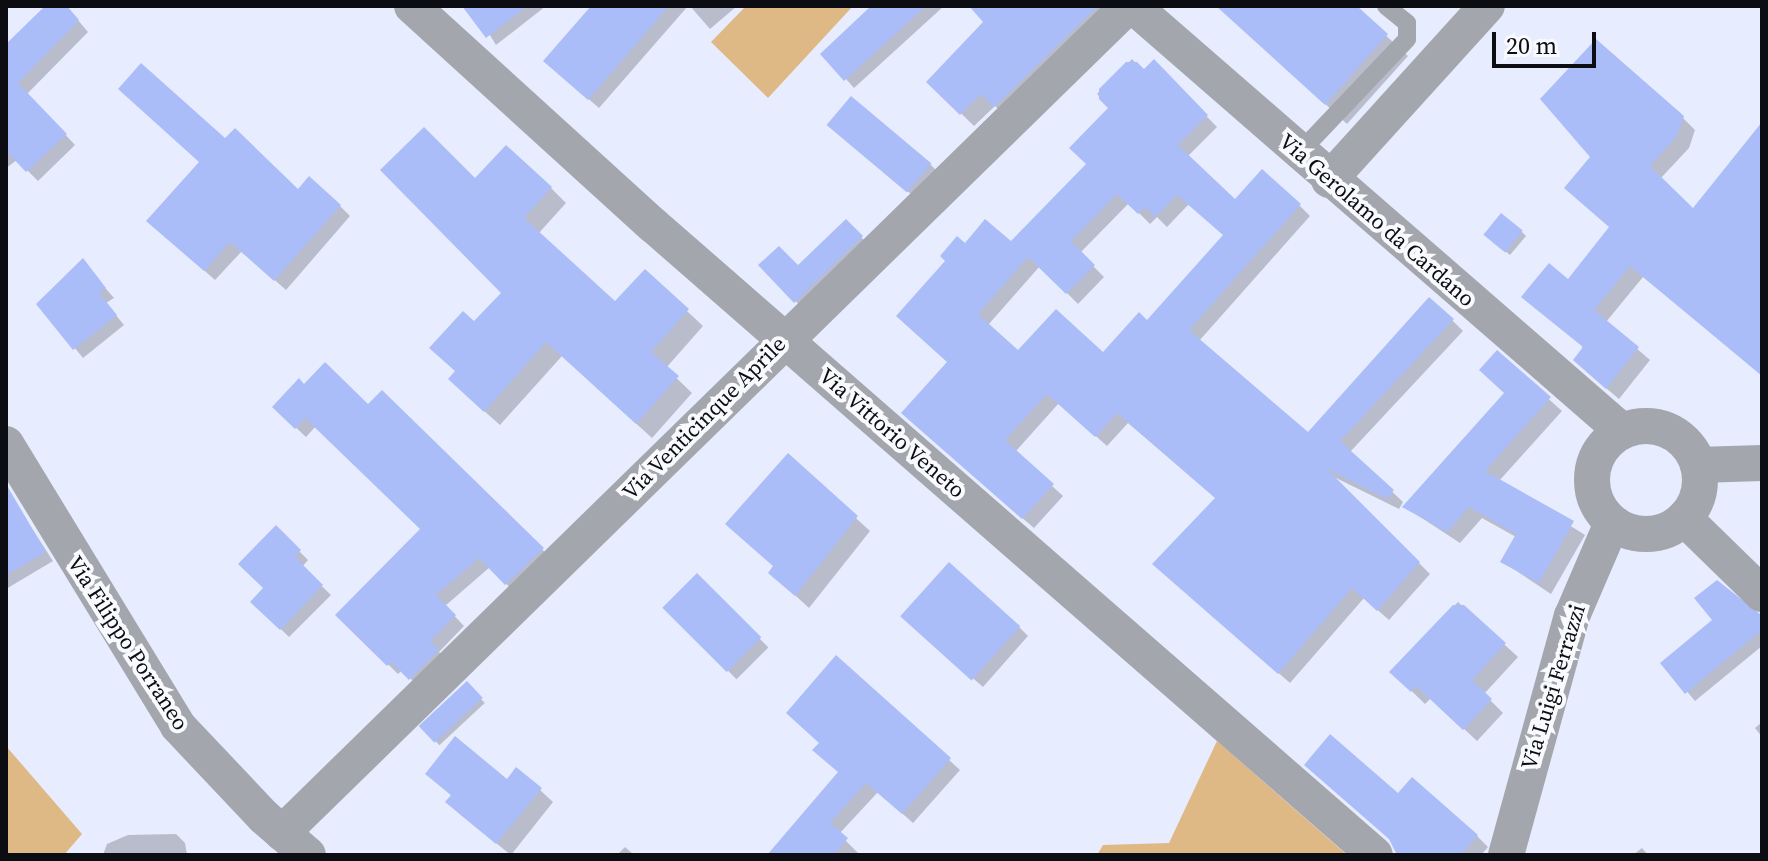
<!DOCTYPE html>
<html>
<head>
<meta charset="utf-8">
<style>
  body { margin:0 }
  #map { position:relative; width:1768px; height:861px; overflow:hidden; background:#e7ecfe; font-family:"Source Serif 4",serif }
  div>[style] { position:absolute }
  .green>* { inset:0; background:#deb985 }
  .shadow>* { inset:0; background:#0003; transform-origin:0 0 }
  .building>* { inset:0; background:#aabdf9; transform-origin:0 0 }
  .lane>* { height:18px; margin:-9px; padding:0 9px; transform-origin:9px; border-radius:9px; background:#a3a6ad }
  .street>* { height:36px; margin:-18px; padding:0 18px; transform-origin:18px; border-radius:18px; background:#a3a6ad }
  .street>.ring { margin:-18px; padding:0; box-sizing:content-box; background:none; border:36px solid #a3a6ad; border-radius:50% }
  span { translate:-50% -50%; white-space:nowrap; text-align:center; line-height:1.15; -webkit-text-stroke:8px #f9fafe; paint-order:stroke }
  .street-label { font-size:22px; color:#0b0d12 }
  .frame { position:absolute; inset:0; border:8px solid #0b0d12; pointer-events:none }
  .scale { position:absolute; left:1492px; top:32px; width:104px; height:36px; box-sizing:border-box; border:4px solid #0b0d12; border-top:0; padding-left:10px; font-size:24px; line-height:28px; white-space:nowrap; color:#0b0d12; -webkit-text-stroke:6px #f9fafe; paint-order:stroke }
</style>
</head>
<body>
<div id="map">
  <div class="green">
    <i style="clip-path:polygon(746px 6px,853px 6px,768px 98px,711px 42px)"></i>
    <i style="clip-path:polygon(1217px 741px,1347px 855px,1097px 855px,1103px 845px,1169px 843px)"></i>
    <i style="clip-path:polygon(6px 746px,82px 834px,64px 855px,6px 855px)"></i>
  </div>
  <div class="shadow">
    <i style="clip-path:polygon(48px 6px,66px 6px,88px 32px,27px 94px,75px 145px,38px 181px,17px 160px,6px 168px,6px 47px)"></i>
    <i style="clip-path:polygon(472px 6px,546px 6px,496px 45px)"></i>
    <i style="clip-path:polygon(594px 6px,688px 6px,599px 108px,556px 71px)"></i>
    <i style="clip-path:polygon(690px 6px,737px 6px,710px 29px)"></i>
    <i style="clip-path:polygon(874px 6px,944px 6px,854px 88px,846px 79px)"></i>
    <i style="clip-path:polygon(972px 6px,1110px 6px,1009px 119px,995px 106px,974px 126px,929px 82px,986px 22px)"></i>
    <i style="clip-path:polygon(1219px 6px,1354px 6px,1408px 56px,1347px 124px)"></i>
    <i style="clip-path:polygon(evenodd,1132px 59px,1144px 72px,1154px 62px,1217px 127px,1187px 157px,1235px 202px,1299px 205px,1310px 216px,1199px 341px,1308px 434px,1452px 320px,1463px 331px,1350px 452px,1403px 502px,1399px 509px,1330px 475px,1430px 574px,1389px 620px,1364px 598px,1290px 683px,1166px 574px,1217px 499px,1128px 423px,1107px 446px,1059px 403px,1015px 452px,1063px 496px,1034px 528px,914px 424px,949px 362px,965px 245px,1023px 254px,1088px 164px,1111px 108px,1097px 94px,1132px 59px,1129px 203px,1150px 224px,1157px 217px,1167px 227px,1189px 204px,1225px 236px,1147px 323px,1103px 354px,1018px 353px,988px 325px,1040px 266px,1078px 304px,1104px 277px,1080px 253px,1129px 203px)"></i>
    <i style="clip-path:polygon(1683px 118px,1695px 130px,1689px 148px,1660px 179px,1693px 211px,1762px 156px,1762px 375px,1643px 277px,1606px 322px,1650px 360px,1619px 399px,1587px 372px,1569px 281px,1611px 227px,1579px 199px)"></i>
    <i style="clip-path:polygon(838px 133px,930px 164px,939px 173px,917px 199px)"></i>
    <i style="clip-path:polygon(225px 141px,298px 192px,340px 206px,350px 216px,286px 290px,242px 251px,215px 280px,160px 231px,202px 162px)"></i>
    <i style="clip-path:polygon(476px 181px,551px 188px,566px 203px,538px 234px,616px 304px,645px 272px,703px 326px,666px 368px,692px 393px,652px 438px,562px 356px,500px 425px,466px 395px,457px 372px,475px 324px,504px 293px)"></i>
    <i style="clip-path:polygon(846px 222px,870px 246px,804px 310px,761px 265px,798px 268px)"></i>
    <i style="clip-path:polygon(1522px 232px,1526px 236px,1510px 255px,1490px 239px)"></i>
    <i style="clip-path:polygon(82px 261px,114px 298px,106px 303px,124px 325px,83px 358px,39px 304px)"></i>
    <i style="clip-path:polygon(1497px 353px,1562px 411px,1499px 481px,1585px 535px,1551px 594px,1503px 562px,1516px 537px,1482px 518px,1460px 543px,1405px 507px,1506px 393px)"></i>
    <i style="clip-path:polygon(304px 386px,369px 407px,382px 393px,552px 559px,516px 594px,490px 567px,445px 606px,464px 626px,439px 652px,447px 661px,420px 688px,402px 670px,398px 674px,338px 615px,423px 529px,316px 426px,306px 437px,274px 407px)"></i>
    <i style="clip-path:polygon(788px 456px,870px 531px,809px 608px,784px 585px,775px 567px)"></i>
    <i style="clip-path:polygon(18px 507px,53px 561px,6px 589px,6px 514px)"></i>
    <i style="clip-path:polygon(276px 528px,308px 560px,302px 567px,331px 595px,289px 637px,253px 602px,266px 588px)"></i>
    <i style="left:697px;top:576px;width:101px;height:45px;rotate:45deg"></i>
    <i style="clip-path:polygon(1717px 582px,1762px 622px,1762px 646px,1695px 701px,1663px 663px,1715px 621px)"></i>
    <i style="clip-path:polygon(1458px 602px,1518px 657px,1484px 694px,1503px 713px,1477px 741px,1431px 698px,1425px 704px,1392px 672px)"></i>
    <i style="clip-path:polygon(912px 625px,1019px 627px,1028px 636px,983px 687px)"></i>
    <i style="clip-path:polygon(837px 658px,960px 770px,913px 823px,878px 792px,839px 834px,860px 855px,769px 855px,840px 773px,821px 743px)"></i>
    <i style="left:467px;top:684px;width:26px;height:62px;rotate:47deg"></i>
    <i style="clip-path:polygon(1762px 722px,1762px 737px,1755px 728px)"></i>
    <i style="clip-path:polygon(427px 774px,508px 782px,540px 790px,553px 802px,511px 855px,461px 815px,448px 802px,453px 797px)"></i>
    <i style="clip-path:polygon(1398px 796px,1477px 836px,1488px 847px,1481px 855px,1399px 855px,1392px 841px)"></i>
    <i style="clip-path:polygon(176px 834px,185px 843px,187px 855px,103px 855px,107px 844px,128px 835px)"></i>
    <i style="clip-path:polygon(625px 847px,634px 855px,617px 855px)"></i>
    <i style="clip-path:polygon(1642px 848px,1648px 855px,1633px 855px)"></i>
  </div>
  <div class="building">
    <i style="clip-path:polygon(45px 6px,67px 6px,79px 20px,18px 83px,67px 134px,26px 172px,6px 151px,6px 44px)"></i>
    <i style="clip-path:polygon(462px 6px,527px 6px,486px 38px)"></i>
    <i style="clip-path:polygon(591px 6px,669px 6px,588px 100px,543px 61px)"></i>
    <i style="clip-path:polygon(871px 6px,926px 6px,844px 81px,820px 54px)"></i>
    <i style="clip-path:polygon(969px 6px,1098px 6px,994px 107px,981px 94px,960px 115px,926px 82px,983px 22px)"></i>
    <i style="clip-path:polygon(1216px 6px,1357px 6px,1388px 34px,1325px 105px)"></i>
    <i style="clip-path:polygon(1596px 39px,1684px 116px,1677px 136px,1650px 166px,1693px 208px,1762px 122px,1762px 376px,1630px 266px,1594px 310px,1639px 347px,1606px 389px,1573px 360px,1583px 347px,1521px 297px,1549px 263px,1568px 279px,1609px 227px,1564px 188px,1590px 157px,1540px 99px)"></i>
    <i style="clip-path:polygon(evenodd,1154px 59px,1208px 115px,1178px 145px,1235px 199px,1262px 169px,1301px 204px,1189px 330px,1308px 432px,1429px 297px,1454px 319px,1340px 441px,1394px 490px,1387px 499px,1326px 468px,1420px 562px,1377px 611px,1352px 588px,1278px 674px,1152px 564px,1215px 498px,1117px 413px,1095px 437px,1047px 394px,1005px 440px,1054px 484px,1022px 519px,901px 413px,947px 362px,896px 316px,945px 261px,940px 256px,957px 236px,965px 243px,985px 219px,1018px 247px,1011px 241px,1086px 164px,1069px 148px,1108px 108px,1099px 99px,1099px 89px,1126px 62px,1137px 62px,1144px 69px,1154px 59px,1117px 194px,1138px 214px,1145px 207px,1155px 217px,1177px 195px,1223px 235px,1147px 320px,1139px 312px,1103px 352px,1056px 309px,1018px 350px,978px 314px,1028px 257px,1066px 294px,1095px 265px,1071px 241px,1117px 194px)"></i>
    <i style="clip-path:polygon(141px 63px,225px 138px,235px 128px,298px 189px,309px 176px,341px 205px,274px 281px,230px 242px,204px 271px,146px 221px,199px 162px,118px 89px)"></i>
    <i style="left:851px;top:96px;width:105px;height:38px;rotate:40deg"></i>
    <i style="clip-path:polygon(424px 127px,475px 178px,506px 145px,552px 187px,524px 218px,615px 301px,645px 269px,689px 309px,651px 352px,679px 376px,636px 424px,546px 342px,484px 412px,448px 379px,455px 371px,429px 348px,463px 311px,474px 321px,501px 293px,380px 170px)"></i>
    <i style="left:1501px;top:213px;width:28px;height:28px;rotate:39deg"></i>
    <i style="clip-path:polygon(846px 219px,863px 236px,794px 303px,758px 265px,779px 246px,798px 265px)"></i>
    <i style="clip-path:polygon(83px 258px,106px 288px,99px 293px,117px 315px,73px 350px,36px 304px)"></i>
    <i style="clip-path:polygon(1497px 350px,1551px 397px,1485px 471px,1574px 521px,1539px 583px,1500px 562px,1516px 534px,1469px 507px,1447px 532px,1402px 507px,1504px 393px,1479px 370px)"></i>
    <i style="clip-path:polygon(325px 362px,368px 404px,382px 390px,544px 548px,505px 585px,479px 558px,436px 595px,456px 615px,430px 641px,439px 650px,409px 680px,391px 662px,387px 666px,335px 615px,420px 529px,305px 418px,295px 429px,272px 407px,299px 378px,304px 384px)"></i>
    <i style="clip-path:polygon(788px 453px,858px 516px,795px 596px,768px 573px,773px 566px,725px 524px)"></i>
    <i style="clip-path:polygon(6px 484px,46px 552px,6px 575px)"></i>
    <i style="clip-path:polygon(276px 525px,301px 550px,295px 557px,323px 585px,280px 630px,250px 602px,263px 588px,238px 564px)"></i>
    <i style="left:949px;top:562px;width:96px;height:73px;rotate:42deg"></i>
    <i style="left:697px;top:573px;width:91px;height:49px;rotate:45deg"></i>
    <i style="clip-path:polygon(1717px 580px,1760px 614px,1762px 630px,1685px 694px,1660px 663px,1712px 620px,1694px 598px)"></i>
    <i style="clip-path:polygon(1453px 605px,1464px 605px,1506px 643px,1472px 680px,1492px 699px,1463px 730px,1416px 686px,1411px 692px,1389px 672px)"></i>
    <i style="clip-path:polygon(836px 655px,951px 758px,902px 814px,866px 783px,830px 823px,848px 838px,834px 855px,767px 855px,838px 772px,812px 750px,819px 743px,786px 713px)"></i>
    <i style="left:467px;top:681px;width:23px;height:66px;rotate:47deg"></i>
    <i style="clip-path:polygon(1330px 734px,1398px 793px,1412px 777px,1478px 835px,1461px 855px,1397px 855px,1389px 839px,1304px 765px)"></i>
    <i style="clip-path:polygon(455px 736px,507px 779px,516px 767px,542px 788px,496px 844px,445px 802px,451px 795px,425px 774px)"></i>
  </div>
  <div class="lane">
    <i style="left:1299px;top:153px;width:157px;rotate:-46.5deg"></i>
    <i style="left:1407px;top:39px;width:16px;rotate:-90deg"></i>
    <i style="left:1407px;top:23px;width:27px;rotate:-141deg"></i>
  </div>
  <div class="street">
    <i style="left:412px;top:6px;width:326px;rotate:42.3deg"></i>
    <i style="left:653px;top:225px;width:958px;rotate:41.11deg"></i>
    <i style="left:1133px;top:6px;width:648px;rotate:40.99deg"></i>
    <i style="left:1329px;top:180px;width:235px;rotate:-47.8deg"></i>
    <i class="ring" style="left:1592px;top:426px;width:72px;height:72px"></i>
    <i style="left:6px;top:444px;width:330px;rotate:58.6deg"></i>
    <i style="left:178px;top:726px;width:125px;rotate:46.6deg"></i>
    <i style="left:264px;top:817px;width:58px;rotate:40.8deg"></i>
    <i style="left:1698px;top:465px;width:64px;rotate:-1.8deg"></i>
    <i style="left:1684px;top:518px;width:109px;rotate:44.3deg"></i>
    <i style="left:282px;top:833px;width:1183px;rotate:-44.35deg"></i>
    <i style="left:1506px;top:855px;width:248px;rotate:-74.6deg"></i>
    <i style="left:1572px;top:616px;width:101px;rotate:-66.7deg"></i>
  </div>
  <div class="street-label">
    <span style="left:1377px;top:220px;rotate:41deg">Via Gerolamo da Cardano</span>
    <span style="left:704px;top:418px;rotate:-45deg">Via Venticinque Aprile</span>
    <span style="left:892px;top:433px;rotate:41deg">Via Vittorio Veneto</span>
    <span style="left:128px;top:643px;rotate:57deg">Via Filippo Porraneo</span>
    <span style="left:1553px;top:687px;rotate:-73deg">Via Luigi Ferrazzi</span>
  </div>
  <div class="frame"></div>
  <div class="scale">20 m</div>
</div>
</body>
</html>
